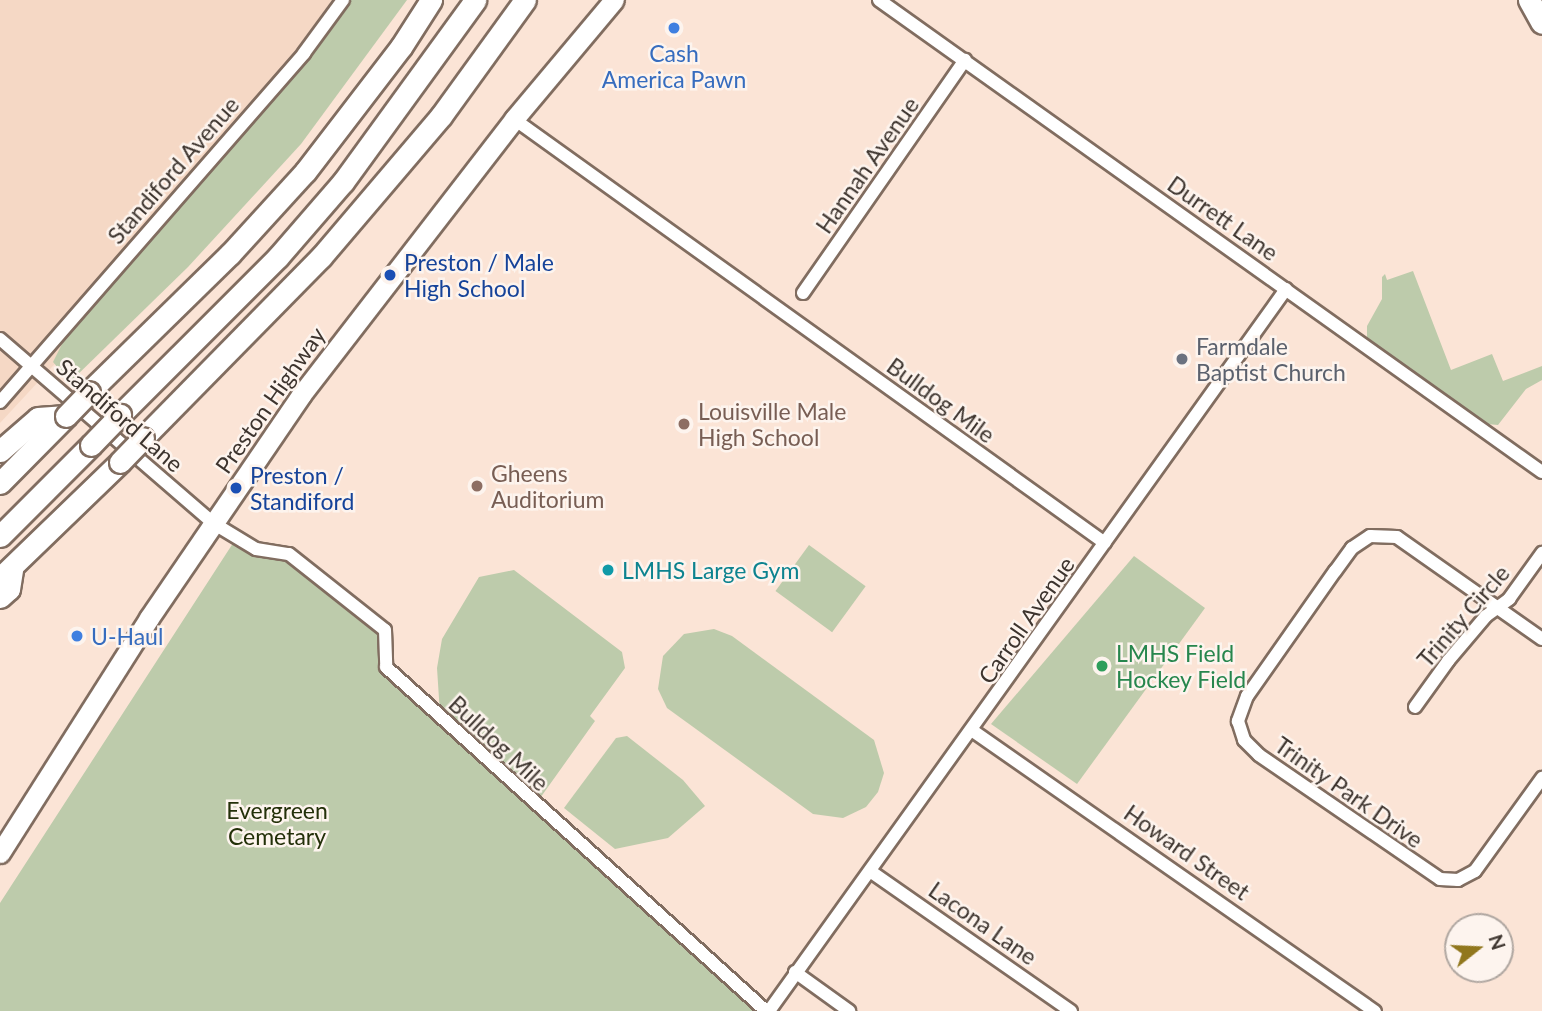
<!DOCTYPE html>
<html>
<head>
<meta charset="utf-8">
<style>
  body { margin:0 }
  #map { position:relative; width:1542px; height:1011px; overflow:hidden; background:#fbe4d6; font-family:Lato,sans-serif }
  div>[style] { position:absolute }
  .built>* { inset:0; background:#f5d8c5 }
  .green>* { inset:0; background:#bdcbab; transform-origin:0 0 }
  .roads { filter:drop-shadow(2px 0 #816d60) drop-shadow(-2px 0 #816d60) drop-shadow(0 2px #816d60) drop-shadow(0 -2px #816d60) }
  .minor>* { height:12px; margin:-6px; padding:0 6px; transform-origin:6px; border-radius:6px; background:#fff }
  .primary>* { height:19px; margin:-9.5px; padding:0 9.5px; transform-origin:9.5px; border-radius:9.5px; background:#fff }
  .motorway>* { height:21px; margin:-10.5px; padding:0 10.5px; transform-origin:10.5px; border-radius:10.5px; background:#fff }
  .bridges { filter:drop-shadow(2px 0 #816d60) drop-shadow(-2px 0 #816d60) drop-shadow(0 2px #816d60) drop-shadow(0 -2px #816d60) }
  .motorway-bridge>* { height:21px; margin:-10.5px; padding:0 10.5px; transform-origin:10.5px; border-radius:10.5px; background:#fff }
  .dots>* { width:19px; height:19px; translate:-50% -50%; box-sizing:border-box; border:4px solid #fdf4ee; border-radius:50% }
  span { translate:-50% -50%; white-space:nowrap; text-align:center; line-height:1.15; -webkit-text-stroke:5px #fdf4ee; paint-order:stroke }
  .shop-label { font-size:23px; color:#366cbe }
  .left { translate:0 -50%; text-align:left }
  .street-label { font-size:23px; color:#3d342e }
  .transit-label { font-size:23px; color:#164399 }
  .worship-label { font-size:23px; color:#5b616d }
  .education-label { font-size:23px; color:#785e54 }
  .culture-label { font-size:23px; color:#0d838f }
  .leisure-label { font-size:23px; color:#27864d }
  .park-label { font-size:23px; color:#233009 }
  .north { position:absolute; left:1444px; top:913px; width:70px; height:70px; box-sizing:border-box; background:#fdf4ee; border:2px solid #b0a7a1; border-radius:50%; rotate:72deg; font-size:19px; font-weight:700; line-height:28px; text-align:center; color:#3d342e }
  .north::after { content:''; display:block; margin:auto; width:24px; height:32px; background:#91771d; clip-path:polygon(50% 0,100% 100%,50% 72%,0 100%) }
</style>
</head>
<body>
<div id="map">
  <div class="built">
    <i style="clip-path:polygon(0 0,371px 0,283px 118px,0 423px)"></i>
  </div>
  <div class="green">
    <i style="clip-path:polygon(351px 0,407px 0,301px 144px,188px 267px,70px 382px,53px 362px,66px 336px)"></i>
    <i style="clip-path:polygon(1413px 271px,1451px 370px,1492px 354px,1503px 381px,1542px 366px,1542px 380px,1526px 389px,1498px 425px,1487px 424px,1367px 338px,1367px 326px,1382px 299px,1382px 277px,1385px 274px,1387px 280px)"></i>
    <i style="clip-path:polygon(237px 537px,289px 554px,385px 630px,386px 667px,759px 1011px,0 1011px,0 903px)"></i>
    <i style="left:809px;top:545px;width:70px;height:57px;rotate:36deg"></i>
    <i style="clip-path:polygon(1134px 556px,1205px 608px,1077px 784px,991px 724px)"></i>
    <i style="clip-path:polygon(514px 570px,622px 652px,625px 668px,590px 716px,595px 721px,538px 801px,440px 714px,437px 668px,442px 639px,479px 577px)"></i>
    <i style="clip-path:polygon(714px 629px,732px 636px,874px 740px,884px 773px,878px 792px,866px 807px,843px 818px,813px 814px,667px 708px,658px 689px,663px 656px,684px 634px)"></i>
    <i style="clip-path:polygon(627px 736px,683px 780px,705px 806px,668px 838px,615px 849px,564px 808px,616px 738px)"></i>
  </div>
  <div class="roads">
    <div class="minor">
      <i style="left:879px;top:0;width:814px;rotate:35.45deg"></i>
      <i style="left:514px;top:119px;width:727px;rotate:35.66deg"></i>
      <i style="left:803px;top:293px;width:284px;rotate:-55.2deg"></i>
      <i style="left:0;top:339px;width:281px;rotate:40.8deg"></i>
      <i style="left:213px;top:523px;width:50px;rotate:31.2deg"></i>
      <i style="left:256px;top:549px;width:33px;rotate:9deg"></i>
      <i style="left:289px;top:554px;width:122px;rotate:38.4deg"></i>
      <i style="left:385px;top:630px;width:37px;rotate:88deg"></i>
      <i style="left:386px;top:667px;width:513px;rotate:42.15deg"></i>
      <i style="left:0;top:402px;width:463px;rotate:-48.9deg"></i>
      <i style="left:304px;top:53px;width:66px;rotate:-53.7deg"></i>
      <i style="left:1542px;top:639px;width:177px;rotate:-144.9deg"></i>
      <i style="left:1397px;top:537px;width:27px;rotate:-178deg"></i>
      <i style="left:1370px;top:536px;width:22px;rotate:146deg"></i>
      <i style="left:1352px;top:548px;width:29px;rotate:126deg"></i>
      <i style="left:1335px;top:571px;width:153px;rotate:125.1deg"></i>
      <i style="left:1247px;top:696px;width:27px;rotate:110deg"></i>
      <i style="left:1238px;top:721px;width:20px;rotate:72deg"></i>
      <i style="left:1244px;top:740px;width:21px;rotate:45deg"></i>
      <i style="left:1259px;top:755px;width:219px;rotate:34.4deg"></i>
      <i style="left:1440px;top:879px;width:18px;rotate:3deg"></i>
      <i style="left:1458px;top:880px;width:19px;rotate:-28deg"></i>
      <i style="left:1475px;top:871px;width:115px;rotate:-54.2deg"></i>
      <i style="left:1415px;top:707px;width:57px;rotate:-54.3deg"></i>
      <i style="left:1448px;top:661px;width:59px;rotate:-49.8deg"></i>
      <i style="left:1486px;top:616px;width:29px;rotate:-36deg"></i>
      <i style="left:1509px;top:599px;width:57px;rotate:-54.3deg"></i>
      <i style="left:973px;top:731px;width:490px;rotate:34.9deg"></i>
      <i style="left:870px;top:871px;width:245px;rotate:34.9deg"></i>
      <i style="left:795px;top:972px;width:67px;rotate:35.8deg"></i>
      <i style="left:769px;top:1011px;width:888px;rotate:-54.39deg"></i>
    </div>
    <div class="primary">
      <i style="left:0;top:853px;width:278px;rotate:-57.6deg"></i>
      <i style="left:149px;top:618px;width:270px;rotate:-55.7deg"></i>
      <i style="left:301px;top:395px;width:349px;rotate:-52.3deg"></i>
      <i style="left:514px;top:119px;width:155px;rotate:-50deg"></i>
    </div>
    <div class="motorway">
      <i style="left:1529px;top:0;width:26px;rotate:61deg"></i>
      <i style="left:89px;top:392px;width:197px;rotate:-44.4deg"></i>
      <i style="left:230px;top:254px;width:111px;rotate:-47.6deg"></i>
      <i style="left:305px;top:172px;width:158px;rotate:-52.5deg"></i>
      <i style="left:401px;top:47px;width:56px;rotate:-57.4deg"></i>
      <i style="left:120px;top:415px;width:223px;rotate:-45deg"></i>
      <i style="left:278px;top:257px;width:99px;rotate:-49.1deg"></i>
      <i style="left:343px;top:182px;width:225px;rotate:-54deg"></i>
      <i style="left:143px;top:438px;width:254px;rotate:-45.5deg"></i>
      <i style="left:321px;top:257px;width:185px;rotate:-49.6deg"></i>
      <i style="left:441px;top:116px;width:143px;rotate:-54.1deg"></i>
      <i style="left:0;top:451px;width:50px;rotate:-41deg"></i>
      <i style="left:38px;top:418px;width:28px;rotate:-4deg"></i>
      <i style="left:0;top:483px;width:94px;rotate:-45.4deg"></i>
      <i style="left:0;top:536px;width:129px;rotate:-45deg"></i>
      <i style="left:0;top:578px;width:167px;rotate:-44deg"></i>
      <i style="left:0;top:597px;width:12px;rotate:-42deg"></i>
      <i style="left:9px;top:589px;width:20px;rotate:-81deg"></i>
    </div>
  </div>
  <div class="bridges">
    <div class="motorway-bridge">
      <i style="left:66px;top:416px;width:33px;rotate:-46deg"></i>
      <i style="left:91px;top:445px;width:42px;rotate:-46deg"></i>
      <i style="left:120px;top:462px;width:33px;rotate:-46deg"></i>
    </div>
  </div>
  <div class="dots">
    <i style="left:674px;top:28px;background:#3f7fe0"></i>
    <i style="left:390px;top:275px;background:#1a4fb4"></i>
    <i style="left:1182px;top:359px;background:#6b7280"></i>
    <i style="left:684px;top:424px;background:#8d6e63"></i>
    <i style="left:477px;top:486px;background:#8d6e63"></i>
    <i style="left:236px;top:488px;background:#1a4fb4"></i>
    <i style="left:608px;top:570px;background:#0f9aa8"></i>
    <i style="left:77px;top:636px;background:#3f7fe0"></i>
    <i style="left:1102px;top:666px;background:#2e9e5b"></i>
  </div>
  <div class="shop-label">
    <span style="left:674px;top:66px">Cash<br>America Pawn</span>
    <span class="left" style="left:91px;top:636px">U-Haul</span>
  </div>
  <div class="street-label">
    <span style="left:867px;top:165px;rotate:-55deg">Hannah Avenue</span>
    <span style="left:173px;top:170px;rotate:-49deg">Standiford Avenue</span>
    <span style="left:1223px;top:218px;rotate:35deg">Durrett Lane</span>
    <span style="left:270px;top:400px;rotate:-55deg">Preston Highway</span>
    <span style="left:941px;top:400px;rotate:36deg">Bulldog Mile</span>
    <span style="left:120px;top:415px;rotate:41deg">Standiford Lane</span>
    <span style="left:1463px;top:616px;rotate:-49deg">Trinity Circle</span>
    <span style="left:1026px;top:620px;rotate:-55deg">Carroll Avenue</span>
    <span style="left:499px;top:743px;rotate:43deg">Bulldog Mile</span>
    <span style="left:1349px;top:792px;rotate:35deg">Trinity Park Drive</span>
    <span style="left:1187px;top:852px;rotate:35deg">Howard Street</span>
    <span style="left:983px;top:923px;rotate:35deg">Lacona Lane</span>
  </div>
  <div class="transit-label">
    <span class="left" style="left:404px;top:275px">Preston / Male<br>High School</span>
    <span class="left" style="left:250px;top:488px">Preston /<br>Standiford</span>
  </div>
  <div class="worship-label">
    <span class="left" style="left:1196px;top:359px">Farmdale<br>Baptist Church</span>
  </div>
  <div class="education-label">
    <span class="left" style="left:698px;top:424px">Louisville Male<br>High School</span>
    <span class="left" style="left:491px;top:486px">Gheens<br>Auditorium</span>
  </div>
  <div class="culture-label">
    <span class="left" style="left:622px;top:570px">LMHS Large Gym</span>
  </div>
  <div class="leisure-label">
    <span class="left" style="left:1116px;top:666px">LMHS Field<br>Hockey Field</span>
  </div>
  <div class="park-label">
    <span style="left:277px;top:823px">Evergreen<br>Cemetary</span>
  </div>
  <div class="north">N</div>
</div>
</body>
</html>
